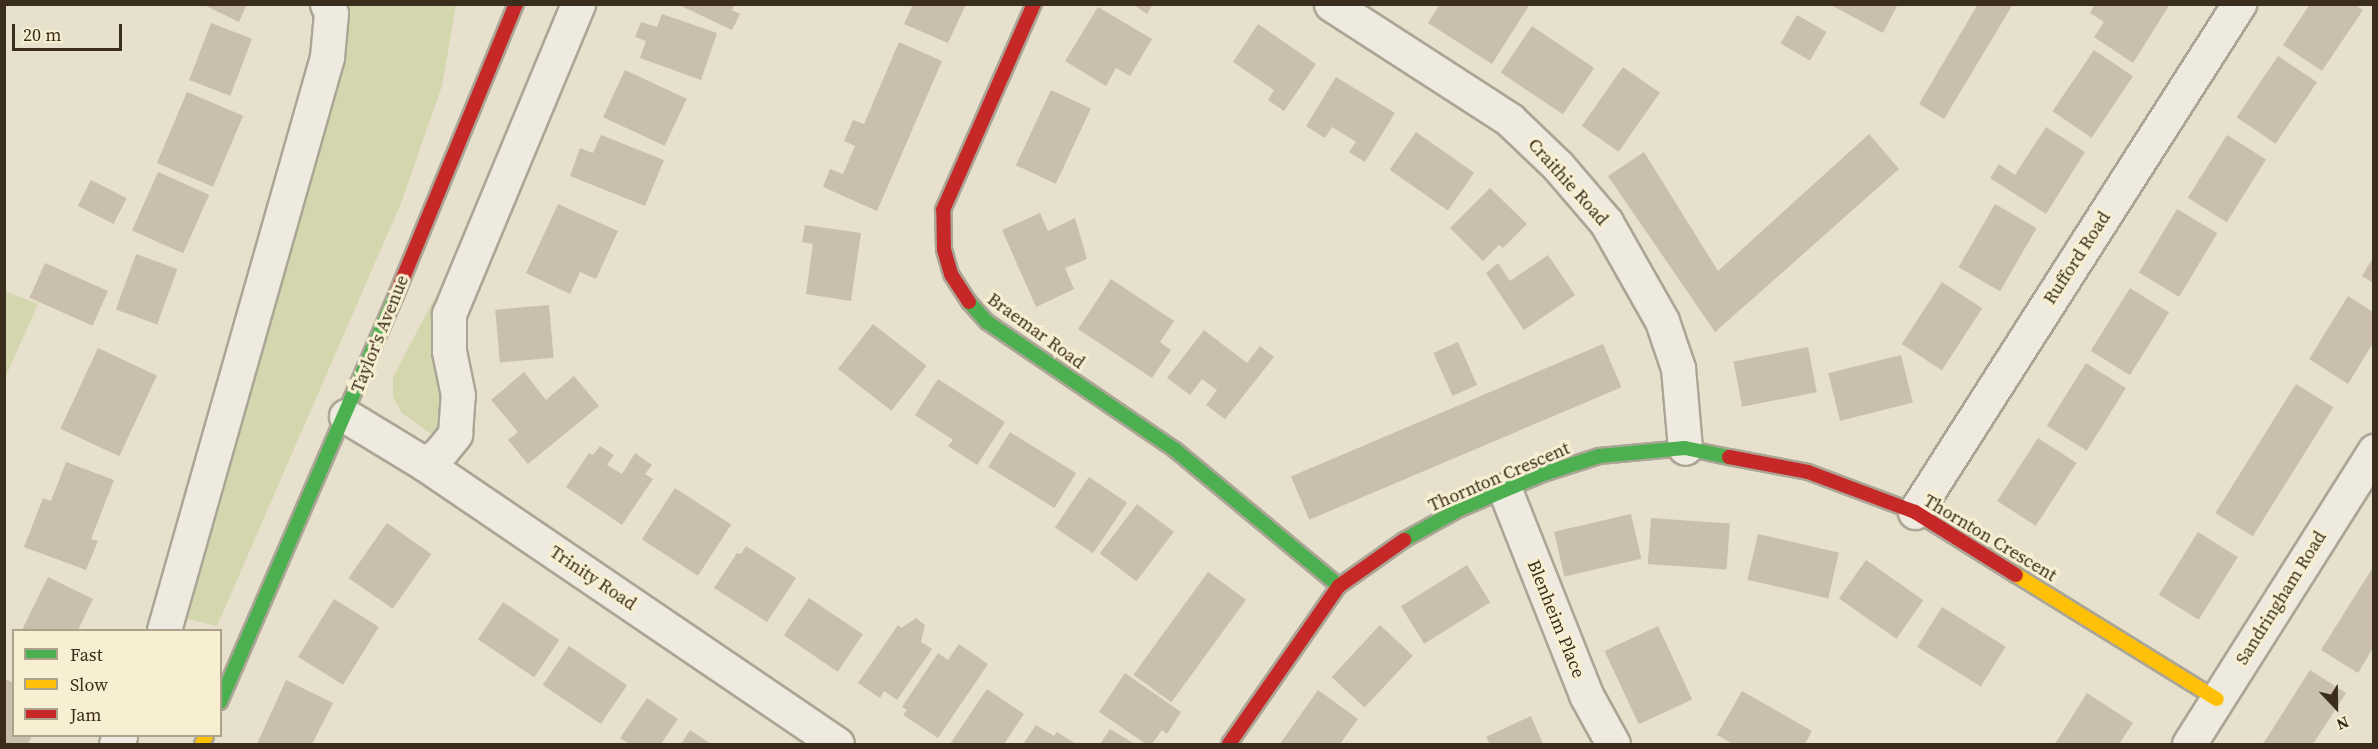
<!DOCTYPE html>
<html>
<head>
<meta charset="utf-8">
<style>
  body { margin:0 }
  #map { position:relative; width:2378px; height:749px; overflow:hidden; background:#e6e0cc; font-family:"Source Serif 4",serif }
  div>[style] { position:absolute }
  .green>* { inset:0; background:#d4d7ae }
  .building>* { inset:0; background:#cabead; transform-origin:0 0 }
  .roads { filter:drop-shadow(2px 0 #aba596) drop-shadow(-2px 0 #aba596) drop-shadow(0 2px #aba596) drop-shadow(0 -2px #aba596) }
  .street>* { height:33px; margin:-16.5px; padding:0 16.5px; transform-origin:16.5px; border-radius:16.5px; background:#eeeadf }
  .fast>* { height:14px; margin:-7px; padding:0 7px; transform-origin:7px; border-radius:7px; background:#4caf50 }
  .slow>* { height:14px; margin:-7px; padding:0 7px; transform-origin:7px; border-radius:7px; background:#ffc107 }
  .jam>* { height:14px; margin:-7px; padding:0 7px; transform-origin:7px; border-radius:7px; background:#c62828 }
  span { translate:-50% -50%; white-space:nowrap; text-align:center; line-height:1.15; -webkit-text-stroke:6px #f8efd2; paint-order:stroke }
  .street-label { font-size:18px; color:#3b2d1d }
  .frame { position:absolute; inset:0; border:6px solid #3b2d1d; pointer-events:none }
  .legend { position:absolute; left:12px; top:629px; width:210px; height:108px; box-sizing:border-box; background:#f8efd2; border:2px solid #aca18a; margin:0; padding:8px 10px; list-style:none; font-size:18px; color:#3b2d1d }
  .legend li { display:flex; align-items:center; gap:12px; height:30px }
  .legend b { width:30px; border:2px solid #aca18a }
  .north { position:absolute; left:2306px; top:677px; width:60px; height:60px; -webkit-text-stroke:4px #f8efd2; paint-order:stroke; rotate:158deg; font-size:16px; font-weight:700; line-height:24px; text-align:center; color:#3b2d1d }
  .north::after { content:''; display:block; margin:auto; width:21px; height:27px; background:#3b2d1d; clip-path:polygon(50% 0,100% 100%,50% 72%,0 100%) }
  .scale { position:absolute; left:12px; top:24px; width:110px; height:27px; box-sizing:border-box; border:3px solid #3b2d1d; border-top:0; padding-left:8px; font-size:18px; line-height:21px; white-space:nowrap; color:#3b2d1d; -webkit-text-stroke:4px #f8efd2; paint-order:stroke }
</style>
</head>
<body>
<div id="map">
  <div class="green">
    <i style="clip-path:polygon(343px 5px,456px 5px,442px 86px,401px 203px,217px 626px,175px 616px,347px 47px)"></i>
    <i style="clip-path:polygon(5px 291px,38px 304px,5px 378px)"></i>
    <i style="clip-path:polygon(434px 299px,443px 428px,431px 434px,402px 413px,393px 397px,393px 377px)"></i>
  </div>
  <div class="building">
    <i style="clip-path:polygon(202px 4px,247px 4px,239px 22px)"></i>
    <i style="clip-path:polygon(677px 4px,735px 4px,732px 10px,740px 14px,732px 30px)"></i>
    <i style="clip-path:polygon(913px 4px,966px 4px,948px 43px,904px 24px)"></i>
    <i style="clip-path:polygon(1133px 4px,1153px 4px,1147px 14px)"></i>
    <i style="clip-path:polygon(1440px 4px,1506px 5px,1530px 4px,1492px 64px,1428px 23px)"></i>
    <i style="clip-path:polygon(1829px 4px,1898px 4px,1883px 33px)"></i>
    <i style="clip-path:polygon(1978px 4px,2013px 4px,1944px 119px,1919px 104px)"></i>
    <i style="clip-path:polygon(2095px 4px,2170px 4px,2133px 63px,2094px 37px,2104px 22px,2090px 13px)"></i>
    <i style="clip-path:polygon(2310px 4px,2354px 4px,2363px 10px,2322px 71px,2283px 45px)"></i>
    <i style="clip-path:polygon(1098px 7px,1152px 39px,1130px 76px,1116px 68px,1106px 86px,1065px 61px)"></i>
    <i style="clip-path:polygon(662px 14px,717px 33px,701px 80px,640px 58px,646px 41px,635px 37px,641px 22px,657px 27px)"></i>
    <i style="left:1797px;top:15px;width:34px;height:33px;rotate:30deg"></i>
    <i style="left:211px;top:23px;width:44px;height:61px;rotate:21deg"></i>
    <i style="clip-path:polygon(1258px 24px,1316px 64px,1284px 111px,1268px 100px,1274px 90px,1233px 62px)"></i>
    <i style="left:1532px;top:26px;width:75px;height:56px;rotate:34deg"></i>
    <i style="clip-path:polygon(899px 42px,942px 61px,877px 211px,823px 187px,830px 169px,843px 174px,855px 146px,844px 141px,853px 120px,864px 124px)"></i>
    <i style="left:2094px;top:50px;width:47px;height:74px;rotate:34deg"></i>
    <i style="left:2278px;top:56px;width:47px;height:74px;rotate:34deg"></i>
    <i style="left:1623px;top:67px;width:45px;height:72px;rotate:35deg"></i>
    <i style="left:625px;top:70px;width:68px;height:52px;rotate:25deg"></i>
    <i style="clip-path:polygon(1336px 77px,1395px 113px,1365px 162px,1349px 152px,1356px 142px,1345px 135px,1332px 127px,1325px 138px,1306px 126px)"></i>
    <i style="left:1051px;top:90px;width:44px;height:83px;rotate:25deg"></i>
    <i style="left:187px;top:92px;width:61px;height:77px;rotate:23deg"></i>
    <i style="clip-path:polygon(2046px 127px,2085px 152px,2046px 214px,1990px 178px,1999px 164px,2015px 175px)"></i>
    <i style="left:1416px;top:132px;width:71px;height:46px;rotate:35deg"></i>
    <i style="clip-path:polygon(1869px 134px,1899px 169px,1715px 332px,1608px 176px,1644px 152px,1718px 271px)"></i>
    <i style="clip-path:polygon(601px 135px,664px 160px,645px 206px,570px 176px,580px 148px,593px 153px)"></i>
    <i style="left:2227px;top:135px;width:46px;height:74px;rotate:32deg"></i>
    <i style="left:158px;top:172px;width:56px;height:64px;rotate:24deg"></i>
    <i style="left:91px;top:180px;width:40px;height:29px;rotate:27deg"></i>
    <i style="clip-path:polygon(1490px 188px,1527px 224px,1503px 248px,1499px 245px,1483px 261px,1450px 228px)"></i>
    <i style="clip-path:polygon(558px 204px,618px 231px,596px 279px,580px 272px,570px 294px,526px 273px)"></i>
    <i style="left:1995px;top:204px;width:48px;height:73px;rotate:30deg"></i>
    <i style="left:2177px;top:209px;width:47px;height:74px;rotate:31deg"></i>
    <i style="clip-path:polygon(1040px 213px,1048px 231px,1075px 218px,1087px 259px,1065px 268px,1074px 289px,1036px 307px,1002px 230px)"></i>
    <i style="clip-path:polygon(805px 225px,861px 233px,851px 301px,806px 294px,813px 244px,802px 242px)"></i>
    <i style="left:136px;top:254px;width:44px;height:59px;rotate:20deg"></i>
    <i style="clip-path:polygon(1548px 255px,1575px 295px,1524px 330px,1486px 273px,1498px 263px,1510px 281px)"></i>
    <i style="clip-path:polygon(2373px 258px,2373px 283px,2362px 276px)"></i>
    <i style="left:45px;top:263px;width:69px;height:38px;rotate:24deg"></i>
    <i style="clip-path:polygon(1111px 279px,1174px 321px,1160px 342px,1171px 350px,1152px 378px,1078px 329px)"></i>
    <i style="left:1942px;top:282px;width:48px;height:74px;rotate:33deg"></i>
    <i style="left:2130px;top:288px;width:46px;height:74px;rotate:32deg"></i>
    <i style="clip-path:polygon(2348px 296px,2373px 312px,2373px 343px,2348px 384px,2309px 359px)"></i>
    <i style="left:549px;top:305px;width:53px;height:54px;rotate:85deg"></i>
    <i style="left:873px;top:324px;width:68px;height:57px;rotate:38deg"></i>
    <i style="clip-path:polygon(1204px 330px,1247px 363px,1260px 346px,1274px 357px,1225px 419px,1206px 405px,1217px 390px,1202px 379px,1190px 395px,1167px 378px)"></i>
    <i style="left:1458px;top:342px;width:47px;height:27px;rotate:66deg"></i>
    <i style="left:1603px;top:344px;width:47px;height:339px;rotate:67deg"></i>
    <i style="left:1808px;top:347px;width:46px;height:76px;rotate:79deg"></i>
    <i style="left:98px;top:348px;width:65px;height:89px;rotate:25deg"></i>
    <i style="left:1901px;top:355px;width:49px;height:75px;rotate:76deg"></i>
    <i style="left:2086px;top:363px;width:47px;height:74px;rotate:32deg"></i>
    <i style="clip-path:polygon(524px 372px,546px 400px,574px 376px,599px 406px,528px 464px,508px 440px,518px 432px,491px 400px)"></i>
    <i style="clip-path:polygon(938px 379px,1005px 422px,977px 465px,948px 446px,953px 440px,915px 415px)"></i>
    <i style="left:2296px;top:384px;width:44px;height:152px;rotate:32deg"></i>
    <i style="left:1010px;top:432px;width:78px;height:41px;rotate:32deg"></i>
    <i style="left:2038px;top:438px;width:46px;height:75px;rotate:33deg"></i>
    <i style="clip-path:polygon(600px 446px,614px 455px,607px 465px,622px 474px,635px 453px,652px 465px,645px 474px,653px 479px,622px 525px,566px 487px,589px 453px,593px 455px)"></i>
    <i style="clip-path:polygon(66px 462px,114px 480px,91px 539px,98px 541px,86px 570px,24px 547px,43px 498px,51px 501px)"></i>
    <i style="left:1089px;top:477px;width:46px;height:61px;rotate:34deg"></i>
    <i style="left:675px;top:488px;width:67px;height:61px;rotate:33deg"></i>
    <i style="left:1137px;top:504px;width:46px;height:62px;rotate:37deg"></i>
    <i style="left:1631px;top:514px;width:46px;height:79px;rotate:77deg"></i>
    <i style="left:1651px;top:518px;width:79px;height:46px;rotate:4deg"></i>
    <i style="left:387px;top:523px;width:54px;height:67px;rotate:35deg"></i>
    <i style="left:2198px;top:532px;width:47px;height:74px;rotate:32deg"></i>
    <i style="left:1758px;top:534px;width:83px;height:47px;rotate:13deg"></i>
    <i style="clip-path:polygon(746px 546px,796px 578px,767px 622px,714px 588px,737px 553px,741px 554px)"></i>
    <i style="left:1866px;top:560px;width:70px;height:47px;rotate:35deg"></i>
    <i style="left:1467px;top:565px;width:44px;height:78px;rotate:58deg"></i>
    <i style="clip-path:polygon(2373px 567px,2373px 648px,2358px 673px,2321px 650px)"></i>
    <i style="left:1208px;top:572px;width:47px;height:127px;rotate:36deg"></i>
    <i style="clip-path:polygon(48px 577px,93px 599px,78px 630px,22px 630px)"></i>
    <i style="left:809px;top:598px;width:65px;height:45px;rotate:34deg"></i>
    <i style="left:334px;top:599px;width:53px;height:68px;rotate:32deg"></i>
    <i style="left:503px;top:602px;width:68px;height:45px;rotate:34deg"></i>
    <i style="left:1942px;top:607px;width:75px;height:47px;rotate:32deg"></i>
    <i style="clip-path:polygon(916px 618px,925px 625px,921px 642px,932px 649px,897px 700px,884px 691px,880px 698px,858px 683px,898px 625px,901px 628px)"></i>
    <i style="left:1380px;top:625px;width:45px;height:71px;rotate:43deg"></i>
    <i style="left:1658px;top:626px;width:81px;height:59px;rotate:65deg"></i>
    <i style="clip-path:polygon(959px 644px,988px 664px,938px 738px,903px 715px,907px 710px,902px 707px,938px 653px,948px 660px)"></i>
    <i style="left:569px;top:646px;width:70px;height:47px;rotate:34deg"></i>
    <i style="clip-path:polygon(2310px 670px,2346px 693px,2313px 744px,2263px 744px)"></i>
    <i style="clip-path:polygon(1125px 673px,1181px 712px,1167px 734px,1162px 730px,1152px 744px,1146px 744px,1099px 712px)"></i>
    <i style="clip-path:polygon(5px 679px,14px 683px,14px 736px,32px 736px,28px 744px,4px 744px)"></i>
    <i style="clip-path:polygon(286px 680px,333px 703px,312px 744px,257px 744px)"></i>
    <i style="clip-path:polygon(987px 689px,1024px 714px,1004px 744px,950px 744px)"></i>
    <i style="clip-path:polygon(1318px 690px,1358px 719px,1340px 744px,1280px 744px)"></i>
    <i style="clip-path:polygon(1742px 691px,1812px 731px,1805px 744px,1733px 744px,1717px 735px)"></i>
    <i style="clip-path:polygon(2087px 693px,2133px 723px,2119px 744px,2055px 744px)"></i>
    <i style="clip-path:polygon(647px 698px,678px 719px,661px 744px,629px 744px,620px 738px)"></i>
    <i style="clip-path:polygon(1531px 716px,1543px 744px,1490px 744px,1486px 737px)"></i>
    <i style="clip-path:polygon(1036px 725px,1054px 736px,1057px 732px,1076px 744px,1023px 744px)"></i>
    <i style="clip-path:polygon(1110px 729px,1135px 744px,1100px 744px)"></i>
    <i style="clip-path:polygon(690px 730px,711px 744px,681px 744px)"></i>
  </div>
  <div class="roads">
    <div class="street">
      <i style="left:1331px;top:4px;width:213px;rotate:32.9deg"></i>
      <i style="left:1510px;top:120px;width:66px;rotate:43.8deg"></i>
      <i style="left:1558px;top:166px;width:74px;rotate:49.4deg"></i>
      <i style="left:1606px;top:222px;width:114px;rotate:60.5deg"></i>
      <i style="left:1662px;top:321px;width:50px;rotate:71.2deg"></i>
      <i style="left:1678px;top:368px;width:80px;rotate:85deg"></i>
      <i style="left:346px;top:416px;width:92px;rotate:31.3deg"></i>
      <i style="left:425px;top:464px;width:498px;rotate:34.2deg"></i>
      <i style="left:425px;top:464px;width:17px;rotate:-36deg"></i>
      <i style="left:439px;top:454px;width:26px;rotate:-51deg"></i>
      <i style="left:455px;top:434px;width:39px;rotate:-86deg"></i>
      <i style="left:458px;top:395px;width:45px;rotate:-101.6deg"></i>
      <i style="left:449px;top:351px;width:37px;rotate:-90deg"></i>
      <i style="left:449px;top:314px;width:336px;rotate:-67.4deg"></i>
      <i style="left:1505px;top:490px;width:220px;rotate:68.4deg"></i>
      <i style="left:1586px;top:695px;width:56px;rotate:61.1deg"></i>
      <i style="left:1915px;top:512px;width:603px;rotate:-57.47deg"></i>
      <i style="left:164px;top:630px;width:596px;rotate:-74.12deg"></i>
      <i style="left:327px;top:57px;width:44px;rotate:-84.8deg"></i>
      <i style="left:331px;top:13px;width:10px;rotate:-114deg"></i>
      <i style="left:116px;top:744px;width:9px;rotate:-63deg"></i>
      <i style="left:2189px;top:744px;width:347px;rotate:-57.7deg"></i>
    </div>
    <div class="fast">
      <i style="left:969px;top:302px;width:27px;rotate:48deg"></i>
      <i style="left:987px;top:322px;width:226px;rotate:34.2deg"></i>
      <i style="left:1174px;top:449px;width:214px;rotate:39.7deg"></i>
      <i style="left:1404px;top:540px;width:64px;rotate:-29deg"></i>
      <i style="left:1460px;top:509px;width:90px;rotate:-22.9deg"></i>
      <i style="left:1543px;top:474px;width:59px;rotate:-17.8deg"></i>
      <i style="left:1599px;top:456px;width:86px;rotate:-5.3deg"></i>
      <i style="left:1685px;top:448px;width:45px;rotate:11.6deg"></i>
      <i style="left:220px;top:702px;width:443px;rotate:-66.6deg"></i>
    </div>
    <div class="slow">
      <i style="left:2016px;top:575px;width:236px;rotate:31.7deg"></i>
      <i style="left:202px;top:744px;width:9px;rotate:-63deg"></i>
    </div>
    <div class="jam">
      <i style="left:396px;top:295px;width:315px;rotate:-67.6deg"></i>
      <i style="left:969px;top:302px;width:33px;rotate:-123deg"></i>
      <i style="left:951px;top:274px;width:26px;rotate:-106deg"></i>
      <i style="left:944px;top:249px;width:39px;rotate:-91deg"></i>
      <i style="left:943px;top:210px;width:225px;rotate:-66.2deg"></i>
      <i style="left:1729px;top:457px;width:80px;rotate:10.8deg"></i>
      <i style="left:1808px;top:472px;width:114px;rotate:20.5deg"></i>
      <i style="left:1915px;top:512px;width:119px;rotate:32deg"></i>
      <i style="left:1229px;top:744px;width:193px;rotate:-55.2deg"></i>
      <i style="left:1339px;top:586px;width:80px;rotate:-35.3deg"></i>
    </div>
  </div>
  <div class="street-label">
    <span style="left:1568px;top:182px;rotate:48deg">Craithie Road</span>
    <span style="left:2077px;top:258px;rotate:-57deg">Rufford Road</span>
    <span style="left:1036px;top:331px;rotate:36deg">Braemar Road</span>
    <span style="left:380px;top:334px;rotate:-68deg">Taylor's Avenue</span>
    <span style="left:1499px;top:477px;rotate:-23deg">Thornton Crescent</span>
    <span style="left:1990px;top:538px;rotate:31deg">Thornton Crescent</span>
    <span style="left:593px;top:578px;rotate:34deg">Trinity Road</span>
    <span style="left:2281px;top:598px;rotate:-58deg">Sandringham Road</span>
    <span style="left:1556px;top:619px;rotate:68deg">Blenheim Place</span>
  </div>
  <div class="frame"></div>
  <ul class="legend">
  <li><b style="height:8px;background:#4caf50"></b>Fast</li>
  <li><b style="height:8px;background:#ffc107"></b>Slow</li>
  <li><b style="height:8px;background:#c62828"></b>Jam</li>
  </ul>
  <div class="north">N</div>
  <div class="scale">20 m</div>
</div>
</body>
</html>
